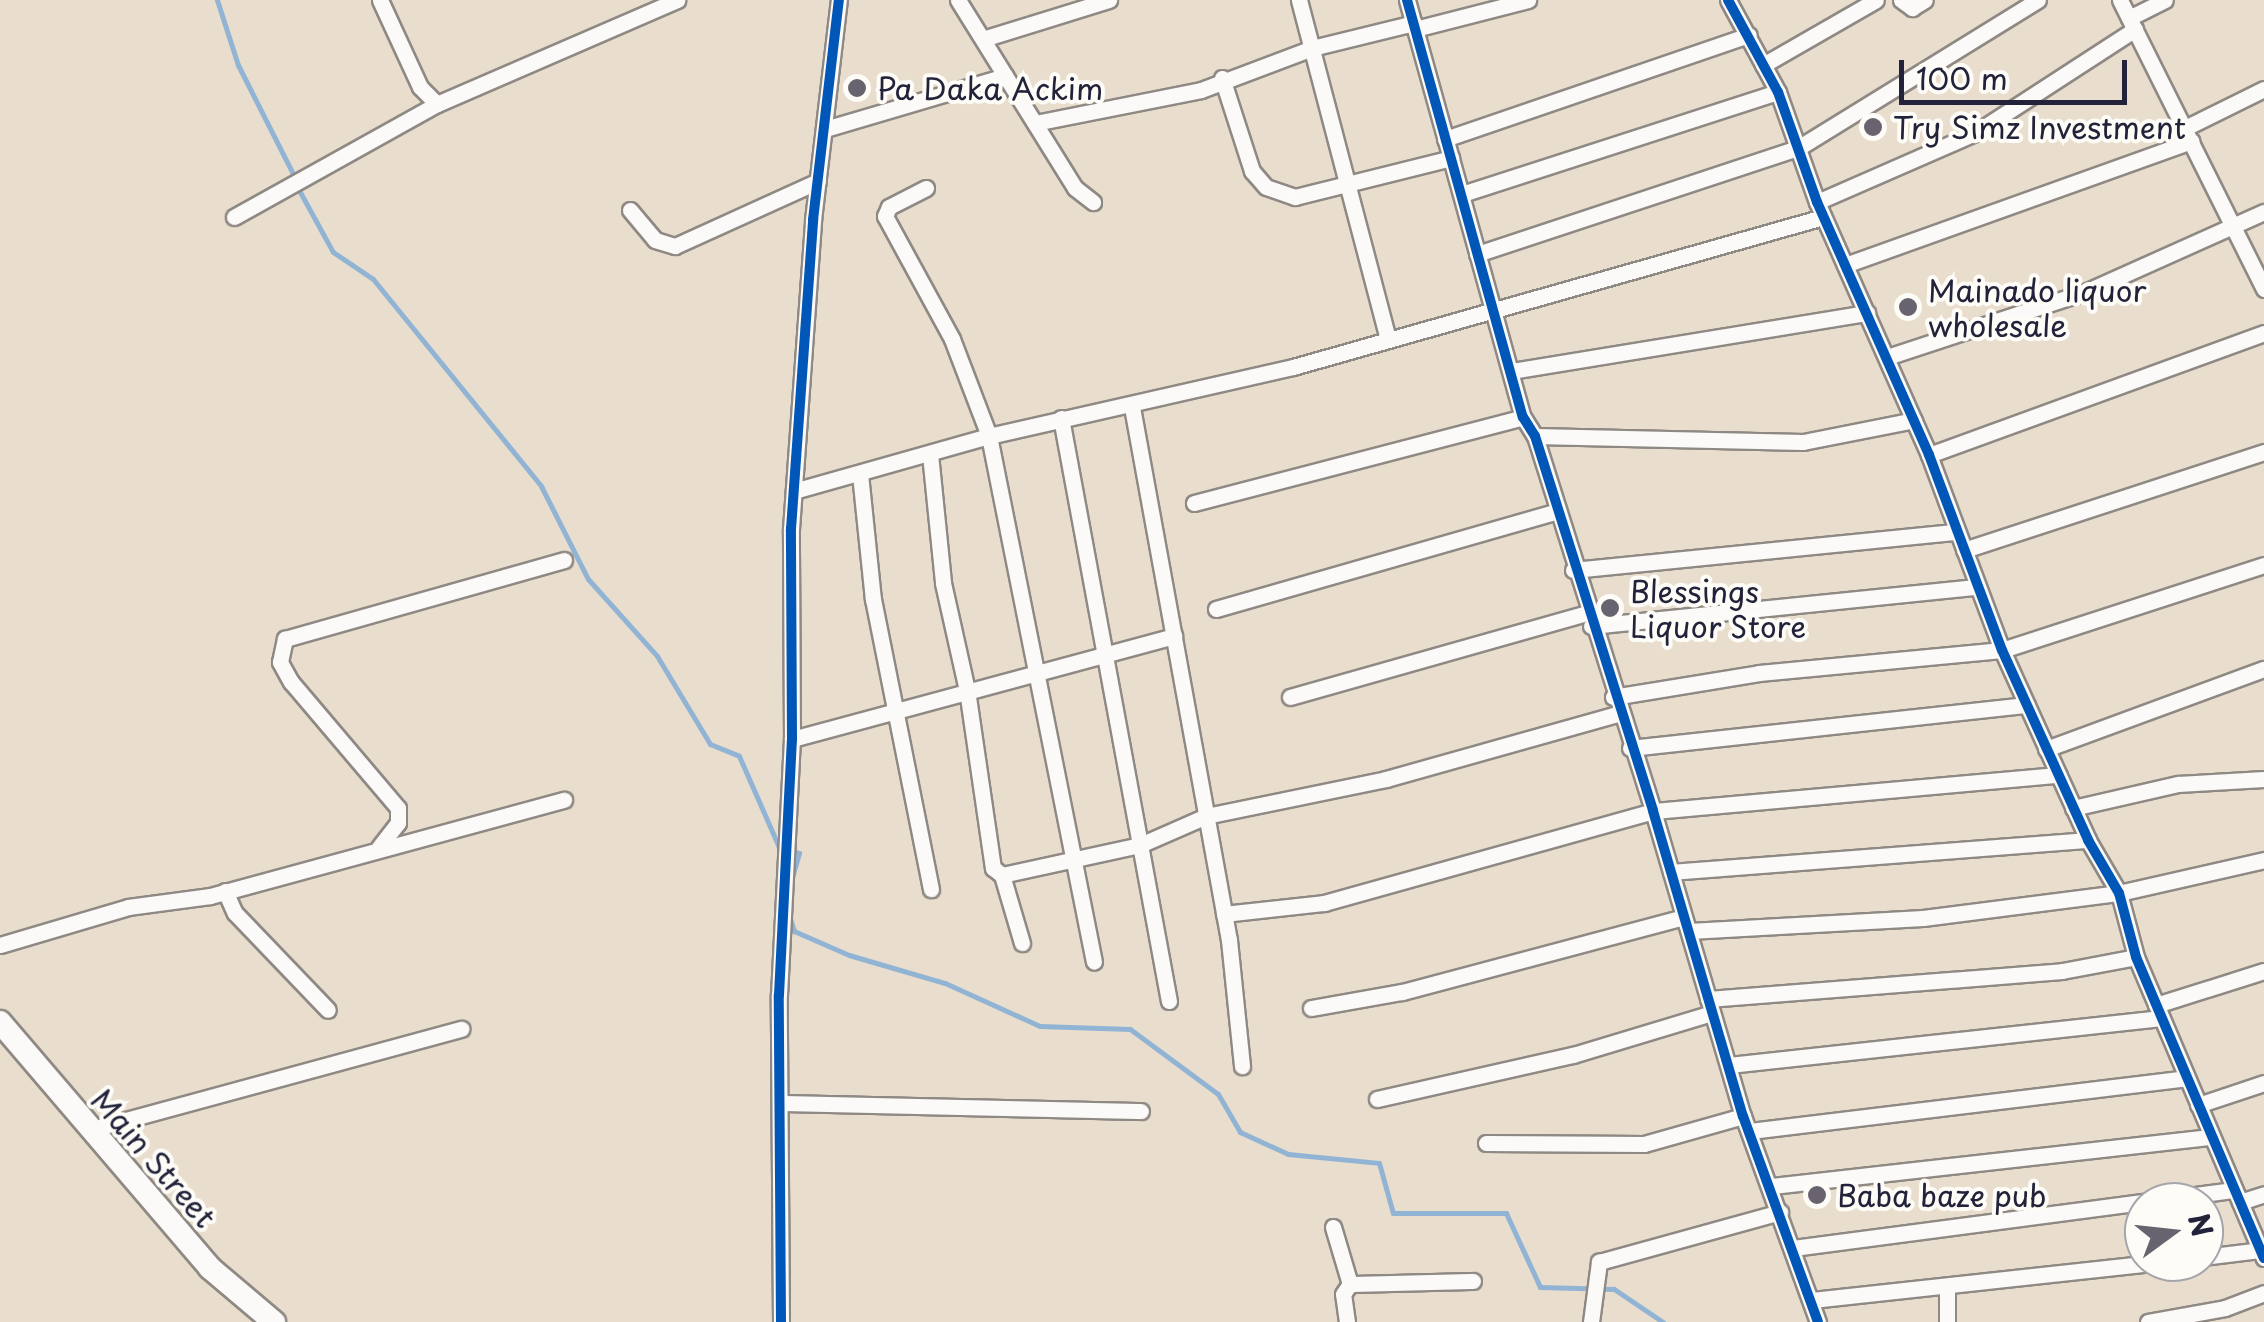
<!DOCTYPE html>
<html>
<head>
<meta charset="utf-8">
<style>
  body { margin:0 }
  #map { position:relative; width:2264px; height:1322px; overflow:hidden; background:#e9ddcd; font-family:"Playpen Sans",sans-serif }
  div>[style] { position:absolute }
  .stream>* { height:5px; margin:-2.5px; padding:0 2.5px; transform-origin:2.5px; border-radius:2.5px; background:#91b4d5 }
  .roads { filter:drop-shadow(2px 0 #8f8984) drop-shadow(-2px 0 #8f8984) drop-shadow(0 2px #8f8984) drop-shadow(0 -2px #8f8984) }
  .street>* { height:15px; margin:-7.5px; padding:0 7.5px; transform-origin:7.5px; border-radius:7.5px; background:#fcfaf8 }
  .secondary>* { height:22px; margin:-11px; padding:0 11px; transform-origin:11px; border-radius:11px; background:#fcfaf8 }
  .cycleway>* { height:10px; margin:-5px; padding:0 5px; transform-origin:5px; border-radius:5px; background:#0057b8 }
  .dots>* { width:28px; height:28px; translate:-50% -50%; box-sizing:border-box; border:5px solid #fdfcf7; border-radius:50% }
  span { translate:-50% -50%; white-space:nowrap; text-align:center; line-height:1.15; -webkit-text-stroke:8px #fdfcf7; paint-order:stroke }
  .poi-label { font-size:30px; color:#22223b }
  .left { translate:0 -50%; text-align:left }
  .street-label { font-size:30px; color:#22223b }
  .north { position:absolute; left:2124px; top:1182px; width:100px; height:100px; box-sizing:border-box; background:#fdfcf7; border:2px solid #a5a5ac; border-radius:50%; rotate:75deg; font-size:28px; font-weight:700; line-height:40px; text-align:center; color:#22223b }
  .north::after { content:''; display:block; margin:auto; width:35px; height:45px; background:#68636e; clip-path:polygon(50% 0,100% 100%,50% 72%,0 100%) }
  .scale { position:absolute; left:1899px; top:60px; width:228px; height:45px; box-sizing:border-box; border:5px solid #22223b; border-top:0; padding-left:12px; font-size:30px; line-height:35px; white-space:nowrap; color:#22223b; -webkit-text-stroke:8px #fdfcf7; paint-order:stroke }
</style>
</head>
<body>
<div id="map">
  <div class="stream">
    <i style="left:217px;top:0;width:68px;rotate:72.1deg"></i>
    <i style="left:238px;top:65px;width:124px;rotate:63.2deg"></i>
    <i style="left:300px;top:192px;width:68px;rotate:61.2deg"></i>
    <i style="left:333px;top:252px;width:48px;rotate:34deg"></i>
    <i style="left:373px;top:279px;width:267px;rotate:50.9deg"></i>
    <i style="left:541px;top:486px;width:104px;rotate:63.2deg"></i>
    <i style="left:588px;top:579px;width:103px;rotate:48.1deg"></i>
    <i style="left:657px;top:656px;width:103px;rotate:58.9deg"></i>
    <i style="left:710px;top:744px;width:31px;rotate:22deg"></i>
    <i style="left:739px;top:756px;width:99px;rotate:66.3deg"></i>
    <i style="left:779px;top:847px;width:21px;rotate:17deg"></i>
    <i style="left:799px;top:853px;width:25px;rotate:106deg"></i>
    <i style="left:790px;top:918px;width:14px;rotate:73deg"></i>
    <i style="left:794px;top:931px;width:60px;rotate:23.6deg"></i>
    <i style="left:849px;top:955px;width:100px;rotate:16.3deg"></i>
    <i style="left:945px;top:983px;width:104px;rotate:24.4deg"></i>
    <i style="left:1040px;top:1026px;width:90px;rotate:1.9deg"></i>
    <i style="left:1130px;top:1029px;width:109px;rotate:36.5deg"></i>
    <i style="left:1218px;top:1094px;width:44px;rotate:59.9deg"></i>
    <i style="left:1240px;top:1132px;width:53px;rotate:24.6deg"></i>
    <i style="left:1288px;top:1154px;width:91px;rotate:5.6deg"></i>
    <i style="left:1379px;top:1163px;width:52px;rotate:74.4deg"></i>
    <i style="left:1393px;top:1213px;width:113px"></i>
    <i style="left:1506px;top:1213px;width:81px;rotate:65.3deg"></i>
    <i style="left:1540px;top:1287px;width:74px;rotate:1.5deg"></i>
    <i style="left:1614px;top:1289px;width:59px;rotate:34deg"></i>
  </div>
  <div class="roads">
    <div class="street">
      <i style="left:380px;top:0;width:96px;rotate:65.3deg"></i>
      <i style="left:420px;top:87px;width:24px;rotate:45deg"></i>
      <i style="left:437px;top:104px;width:262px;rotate:-23.4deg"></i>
      <i style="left:958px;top:0;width:221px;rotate:58.1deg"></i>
      <i style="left:1075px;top:188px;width:23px;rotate:38deg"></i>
      <i style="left:1299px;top:0;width:351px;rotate:75.3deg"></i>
      <i style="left:1407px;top:0;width:433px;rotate:74.5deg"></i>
      <i style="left:1523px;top:417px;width:22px;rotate:58deg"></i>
      <i style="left:1535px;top:436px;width:393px;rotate:72.5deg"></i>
      <i style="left:1653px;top:811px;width:318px;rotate:73.6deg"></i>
      <i style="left:1743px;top:1116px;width:219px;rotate:70deg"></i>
      <i style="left:1728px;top:0;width:105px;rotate:61.5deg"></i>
      <i style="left:1778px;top:92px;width:117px;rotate:70.5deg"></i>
      <i style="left:1817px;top:202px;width:277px;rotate:66.1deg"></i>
      <i style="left:1929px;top:455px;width:208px;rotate:69.5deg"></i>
      <i style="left:2002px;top:650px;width:209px;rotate:65.6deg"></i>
      <i style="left:2088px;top:840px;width:61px;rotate:59.7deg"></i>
      <i style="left:2119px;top:893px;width:66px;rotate:75.1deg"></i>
      <i style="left:2136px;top:957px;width:327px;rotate:67deg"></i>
      <i style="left:1901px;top:0;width:14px;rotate:36deg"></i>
      <i style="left:1912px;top:8px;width:15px;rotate:-32deg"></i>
      <i style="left:2120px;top:0;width:323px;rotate:63.5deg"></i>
      <i style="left:2129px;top:18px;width:40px;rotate:-26.6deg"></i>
      <i style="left:1415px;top:29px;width:117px;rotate:-14.4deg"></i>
      <i style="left:986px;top:38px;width:129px;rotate:-17.2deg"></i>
      <i style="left:1763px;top:65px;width:130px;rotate:-29.9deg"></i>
      <i style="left:1222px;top:78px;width:98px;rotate:72.1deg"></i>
      <i style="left:1252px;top:171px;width:21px;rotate:49deg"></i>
      <i style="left:1266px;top:187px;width:31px;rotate:19deg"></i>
      <i style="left:1295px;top:197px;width:161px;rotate:-14deg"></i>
      <i style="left:1035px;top:123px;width:169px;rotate:-11.2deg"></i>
      <i style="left:1201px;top:90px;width:119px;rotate:-20.7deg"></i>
      <i style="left:1312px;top:48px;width:105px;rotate:-13.8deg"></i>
      <i style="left:2185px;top:128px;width:88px;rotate:-26.3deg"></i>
      <i style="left:825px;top:129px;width:188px;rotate:-16.4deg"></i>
      <i style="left:1445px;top:139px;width:321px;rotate:-18.9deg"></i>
      <i style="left:926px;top:188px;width:42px;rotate:152.8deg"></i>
      <i style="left:889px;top:207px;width:10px;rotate:114deg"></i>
      <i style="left:885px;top:216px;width:140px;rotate:61.4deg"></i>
      <i style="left:952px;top:339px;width:104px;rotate:69.1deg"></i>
      <i style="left:989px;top:436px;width:536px;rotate:78.71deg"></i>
      <i style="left:1462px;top:194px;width:332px;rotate:-17.9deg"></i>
      <i style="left:1817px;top:202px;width:172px;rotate:-23.6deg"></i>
      <i style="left:1975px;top:133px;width:191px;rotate:-33deg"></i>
      <i style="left:630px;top:210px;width:39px;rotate:50deg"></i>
      <i style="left:655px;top:240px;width:21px;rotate:17deg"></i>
      <i style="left:675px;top:246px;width:157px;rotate:-24.4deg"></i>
      <i style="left:234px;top:217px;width:232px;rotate:-29.1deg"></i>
      <i style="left:1477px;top:254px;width:338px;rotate:-18.3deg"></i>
      <i style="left:1798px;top:148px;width:282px;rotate:-31.7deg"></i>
      <i style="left:1845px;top:265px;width:368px;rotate:-19.7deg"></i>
      <i style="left:1887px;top:357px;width:208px;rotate:-18.2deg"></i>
      <i style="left:2085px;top:292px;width:196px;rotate:-24.1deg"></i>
      <i style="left:1512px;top:371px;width:360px;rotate:-9.3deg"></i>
      <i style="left:1132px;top:407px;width:542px;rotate:79.69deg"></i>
      <i style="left:1229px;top:940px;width:127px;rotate:84.1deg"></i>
      <i style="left:1061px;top:418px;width:593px;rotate:79.51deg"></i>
      <i style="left:1535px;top:436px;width:268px;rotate:1.3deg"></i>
      <i style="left:1803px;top:442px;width:113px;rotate:-11.2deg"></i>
      <i style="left:930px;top:454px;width:130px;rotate:84.2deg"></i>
      <i style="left:943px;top:583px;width:110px;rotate:77.4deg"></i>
      <i style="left:967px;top:690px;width:180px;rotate:81.7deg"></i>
      <i style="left:993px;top:868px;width:11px;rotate:38deg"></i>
      <i style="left:1002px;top:875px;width:141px;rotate:-12.3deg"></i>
      <i style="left:1140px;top:845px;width:72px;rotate:-23.7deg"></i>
      <i style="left:1206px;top:816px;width:184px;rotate:-11.6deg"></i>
      <i style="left:1386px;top:779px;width:241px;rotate:-15.7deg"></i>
      <i style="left:1929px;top:455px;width:357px;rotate:-20deg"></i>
      <i style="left:860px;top:474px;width:126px;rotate:84.1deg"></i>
      <i style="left:873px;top:599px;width:296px;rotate:78.7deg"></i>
      <i style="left:794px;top:491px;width:203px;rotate:-15.8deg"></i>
      <i style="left:989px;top:436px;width:312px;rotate:-12.8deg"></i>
      <i style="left:1293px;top:367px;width:551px;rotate:-15.8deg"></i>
      <i style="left:1194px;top:503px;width:340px;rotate:-14.6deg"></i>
      <i style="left:1964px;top:550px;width:316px;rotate:-18.1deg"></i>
      <i style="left:1573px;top:570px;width:385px;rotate:-5.7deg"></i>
      <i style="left:1216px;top:609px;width:353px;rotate:-16deg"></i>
      <i style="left:1591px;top:626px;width:387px;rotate:-5.8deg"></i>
      <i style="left:1290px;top:697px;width:308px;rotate:-15.8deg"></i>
      <i style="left:1613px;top:697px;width:148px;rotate:-9.3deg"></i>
      <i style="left:1759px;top:673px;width:244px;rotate:-5.4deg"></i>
      <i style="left:2002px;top:650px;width:275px;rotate:-18deg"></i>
      <i style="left:792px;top:739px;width:396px;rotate:-15.1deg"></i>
      <i style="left:1630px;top:748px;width:399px;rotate:-6.2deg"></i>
      <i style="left:2046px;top:749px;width:232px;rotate:-20.2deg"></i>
      <i style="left:2073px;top:808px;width:108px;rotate:-12.9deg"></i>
      <i style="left:2178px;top:784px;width:86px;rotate:-3.3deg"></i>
      <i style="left:379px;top:847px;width:31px;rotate:-52deg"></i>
      <i style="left:398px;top:823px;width:15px;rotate:-90deg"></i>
      <i style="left:398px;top:808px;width:165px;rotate:-130.3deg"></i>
      <i style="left:291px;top:682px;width:23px;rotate:-119deg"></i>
      <i style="left:280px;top:662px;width:24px;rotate:-78deg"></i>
      <i style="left:285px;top:639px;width:290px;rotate:-15.8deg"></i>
      <i style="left:1671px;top:872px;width:418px;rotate:-4.4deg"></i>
      <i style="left:1002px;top:875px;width:71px;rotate:73.6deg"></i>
      <i style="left:225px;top:891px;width:24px;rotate:66deg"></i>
      <i style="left:235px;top:913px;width:134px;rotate:46.2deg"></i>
      <i style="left:1224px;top:914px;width:101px;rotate:-6.3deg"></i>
      <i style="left:1324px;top:903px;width:342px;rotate:-15.6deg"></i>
      <i style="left:1653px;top:811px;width:407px;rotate:-5.1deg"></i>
      <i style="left:1689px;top:931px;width:234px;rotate:-3.2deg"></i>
      <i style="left:1923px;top:918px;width:198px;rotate:-7.3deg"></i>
      <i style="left:2119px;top:893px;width:149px;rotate:-12.8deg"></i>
      <i style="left:0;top:945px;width:134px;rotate:-16.5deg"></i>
      <i style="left:128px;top:907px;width:83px;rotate:-7.6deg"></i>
      <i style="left:210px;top:896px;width:367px;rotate:-15.2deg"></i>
      <i style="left:1708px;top:999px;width:355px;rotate:-4.5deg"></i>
      <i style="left:2062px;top:971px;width:75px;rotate:-10.7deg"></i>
      <i style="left:2156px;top:1005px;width:113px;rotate:-17.5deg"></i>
      <i style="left:1311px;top:1008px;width:92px;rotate:-10deg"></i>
      <i style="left:1402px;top:992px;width:291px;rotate:-14.9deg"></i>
      <i style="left:1729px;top:1065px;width:435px;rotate:-6.2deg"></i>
      <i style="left:1377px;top:1099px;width:201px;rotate:-12.7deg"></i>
      <i style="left:1573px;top:1055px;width:145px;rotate:-16.8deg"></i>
      <i style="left:780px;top:1103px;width:361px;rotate:1.3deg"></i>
      <i style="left:2198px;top:1105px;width:70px;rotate:-18.4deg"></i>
      <i style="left:89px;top:1130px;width:386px;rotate:-15.2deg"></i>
      <i style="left:1750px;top:1131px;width:439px;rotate:-6.9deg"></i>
      <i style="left:1486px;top:1143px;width:158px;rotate:0.4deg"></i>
      <i style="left:1644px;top:1144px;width:103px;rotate:-15.8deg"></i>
      <i style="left:1772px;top:1186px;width:442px;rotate:-6.4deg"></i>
      <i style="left:2240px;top:1202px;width:25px;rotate:-18deg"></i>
      <i style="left:1333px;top:1227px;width:59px;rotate:73.4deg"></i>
      <i style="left:1793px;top:1248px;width:445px;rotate:-7.5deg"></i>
      <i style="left:2204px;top:1257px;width:56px;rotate:-7.1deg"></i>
      <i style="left:1947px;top:1287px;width:35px;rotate:90deg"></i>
      <i style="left:1812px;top:1300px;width:349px;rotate:-6.2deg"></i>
      <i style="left:781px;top:1322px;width:327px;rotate:-90.4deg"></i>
      <i style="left:779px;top:995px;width:256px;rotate:-87.1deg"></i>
      <i style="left:792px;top:739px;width:210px;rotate:-90.3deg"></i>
      <i style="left:791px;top:529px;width:310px;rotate:-85.9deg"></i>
      <i style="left:813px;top:220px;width:222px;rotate:-83.3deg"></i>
      <i style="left:1347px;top:1322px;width:28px;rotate:-98deg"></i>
      <i style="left:1343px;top:1294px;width:12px;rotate:-55deg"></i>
      <i style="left:1350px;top:1284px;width:123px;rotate:-1.4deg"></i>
      <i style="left:1591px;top:1322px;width:61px;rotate:-82.4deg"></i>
      <i style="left:1599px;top:1262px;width:188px;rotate:-15.4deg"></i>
      <i style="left:2148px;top:1322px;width:78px;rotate:-10.3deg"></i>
      <i style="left:2225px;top:1308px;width:42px;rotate:-21deg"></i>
    </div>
    <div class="secondary">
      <i style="left:0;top:1022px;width:323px;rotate:49.5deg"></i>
      <i style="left:210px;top:1268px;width:84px;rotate:40.2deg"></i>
    </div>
  </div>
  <div class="cycleway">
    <i style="left:1407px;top:0;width:433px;rotate:74.5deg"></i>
    <i style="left:1523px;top:417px;width:22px;rotate:58deg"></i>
    <i style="left:1535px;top:436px;width:393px;rotate:72.5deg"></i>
    <i style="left:1653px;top:811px;width:318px;rotate:73.6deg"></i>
    <i style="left:1743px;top:1116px;width:219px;rotate:70deg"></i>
    <i style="left:1728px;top:0;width:105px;rotate:61.5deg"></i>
    <i style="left:1778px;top:92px;width:117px;rotate:70.5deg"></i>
    <i style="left:1817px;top:202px;width:277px;rotate:66.1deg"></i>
    <i style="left:1929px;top:455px;width:208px;rotate:69.5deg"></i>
    <i style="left:2002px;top:650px;width:209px;rotate:65.6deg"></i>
    <i style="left:2088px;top:840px;width:61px;rotate:59.7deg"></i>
    <i style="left:2119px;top:893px;width:66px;rotate:75.1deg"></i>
    <i style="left:2136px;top:957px;width:327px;rotate:67deg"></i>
    <i style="left:781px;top:1322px;width:327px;rotate:-90.4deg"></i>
    <i style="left:779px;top:995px;width:256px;rotate:-87.1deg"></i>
    <i style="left:792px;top:739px;width:210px;rotate:-90.3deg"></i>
    <i style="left:791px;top:529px;width:310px;rotate:-85.9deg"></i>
    <i style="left:813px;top:220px;width:222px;rotate:-83.3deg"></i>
  </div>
  <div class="dots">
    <i style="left:857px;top:88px;background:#68636e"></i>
    <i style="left:1873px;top:127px;background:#68636e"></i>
    <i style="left:1908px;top:307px;background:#68636e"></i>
    <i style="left:1610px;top:608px;background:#68636e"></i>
    <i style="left:1817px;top:1195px;background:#68636e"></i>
  </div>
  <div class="poi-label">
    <span class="left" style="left:877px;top:88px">Pa Daka Ackim</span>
    <span class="left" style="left:1893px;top:127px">Try Simz Investment</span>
    <span class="left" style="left:1928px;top:307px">Mainado liquor<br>wholesale</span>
    <span class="left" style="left:1630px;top:608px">Blessings<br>Liquor Store</span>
    <span class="left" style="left:1837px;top:1195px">Baba baze pub</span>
  </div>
  <div class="street-label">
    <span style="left:154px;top:1158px;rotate:49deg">Main Street</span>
  </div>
  <div class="north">N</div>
  <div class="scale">100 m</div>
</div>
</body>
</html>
